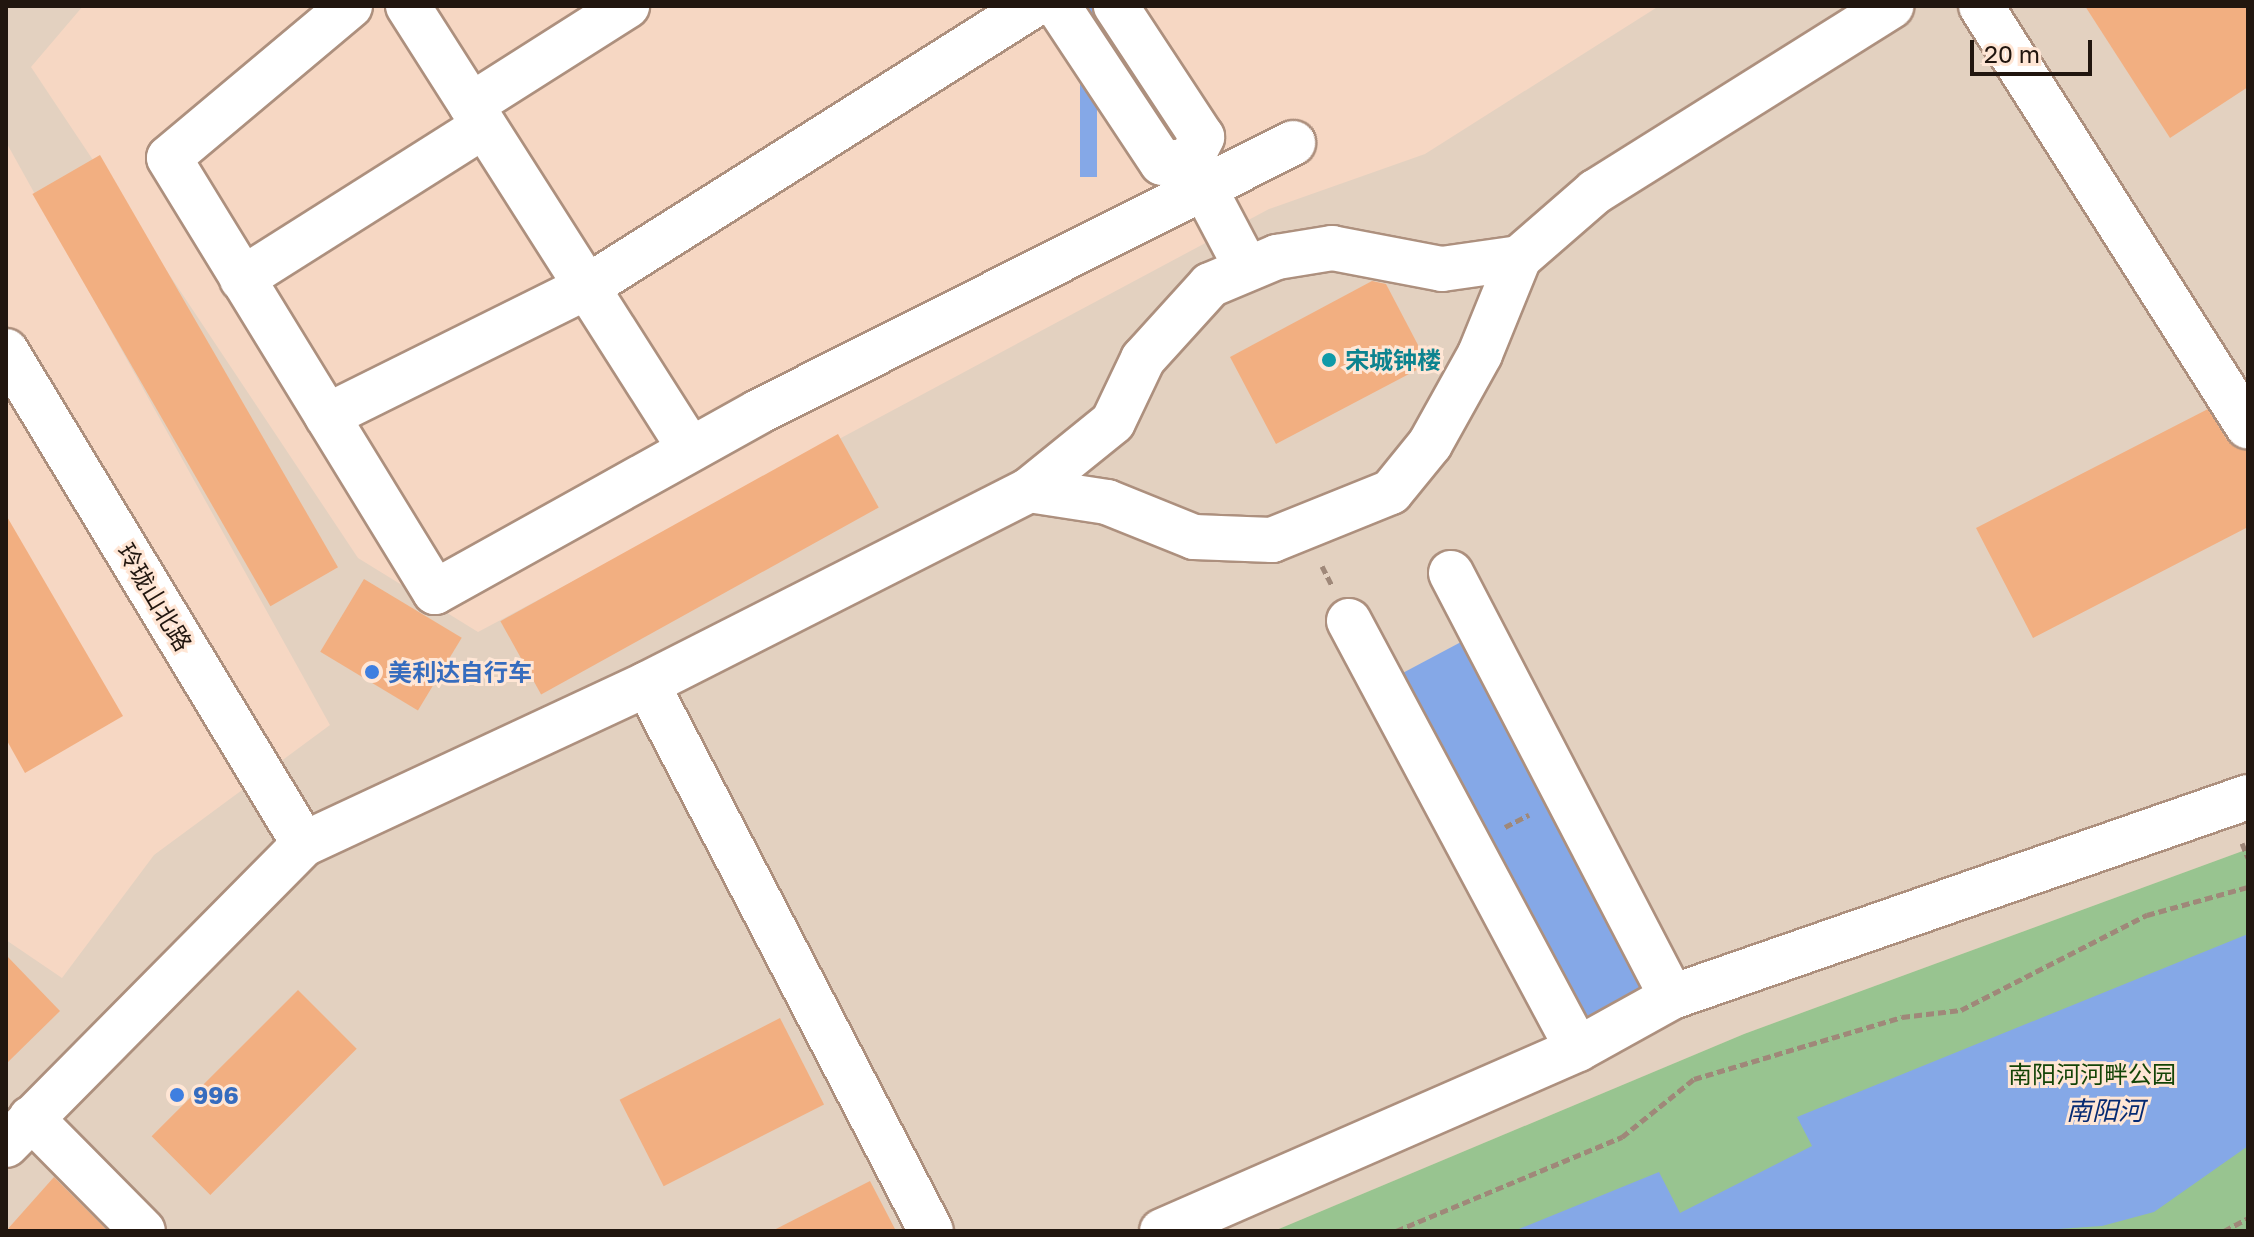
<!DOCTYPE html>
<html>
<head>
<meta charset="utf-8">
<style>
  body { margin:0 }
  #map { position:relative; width:2254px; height:1237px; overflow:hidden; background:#f6d7c3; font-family:"Golos Text","Noto Sans SC",sans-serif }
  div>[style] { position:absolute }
  .commercial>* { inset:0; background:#e3d1c0 }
  .green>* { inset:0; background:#98c490 }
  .water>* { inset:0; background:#85a8e7; transform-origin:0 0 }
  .building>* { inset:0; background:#f2af81; transform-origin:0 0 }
  .path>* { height:5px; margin-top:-2.5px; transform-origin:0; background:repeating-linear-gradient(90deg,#9f8879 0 8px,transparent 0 12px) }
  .roads { filter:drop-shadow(2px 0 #ad907e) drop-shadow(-2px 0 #ad907e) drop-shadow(0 2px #ad907e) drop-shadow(0 -2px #ad907e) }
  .minor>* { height:44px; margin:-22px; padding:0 22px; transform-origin:22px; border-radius:22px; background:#fff }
  .dots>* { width:22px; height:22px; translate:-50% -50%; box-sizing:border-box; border:4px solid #ffe6d5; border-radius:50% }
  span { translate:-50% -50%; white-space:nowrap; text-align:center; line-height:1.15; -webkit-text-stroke:6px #ffe6d5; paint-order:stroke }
  .culture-label { font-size:24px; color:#0d838f; font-weight:700 }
  .left { translate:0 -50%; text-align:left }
  .street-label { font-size:24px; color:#21160f }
  .shop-label { font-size:24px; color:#366cbe; font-weight:700 }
  .park-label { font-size:24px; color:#134406 }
  .water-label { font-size:26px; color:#062a72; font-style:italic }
  .frame { position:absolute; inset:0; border:8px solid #21160f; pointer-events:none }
  .scale { position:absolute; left:1970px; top:40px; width:122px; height:36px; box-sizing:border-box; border:4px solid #21160f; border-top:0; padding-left:10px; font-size:24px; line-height:28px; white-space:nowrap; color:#21160f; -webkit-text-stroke:6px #ffe6d5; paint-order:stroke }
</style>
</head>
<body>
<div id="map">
  <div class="commercial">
    <i style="clip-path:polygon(6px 6px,83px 6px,31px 67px,358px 558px,478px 632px,1269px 209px,1425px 154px,1659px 6px,2248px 6px,2248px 849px,1744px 1034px,1274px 1231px,6px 1231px,6px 940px,62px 978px,154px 855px,330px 725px,6px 142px)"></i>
  </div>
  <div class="green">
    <i style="clip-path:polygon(2248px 849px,2248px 1231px,1274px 1231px,1744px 1034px)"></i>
  </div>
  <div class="water">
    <i style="left:1080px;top:6px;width:17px;height:171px"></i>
    <i style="left:1461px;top:642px;width:397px;height:74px;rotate:62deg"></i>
    <i style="clip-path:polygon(2248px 934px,2248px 1146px,2154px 1212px,2102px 1226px,2030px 1231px,1514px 1231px,1659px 1172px,1680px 1213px,1812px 1146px,1797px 1117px)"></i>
  </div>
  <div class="building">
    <i style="clip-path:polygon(2085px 6px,2248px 6px,2248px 87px,2170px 138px)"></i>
    <i style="left:100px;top:155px;width:476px;height:78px;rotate:60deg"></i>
    <i style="clip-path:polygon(1372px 281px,1386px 284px,1428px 364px,1276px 444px,1230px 357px)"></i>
    <i style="clip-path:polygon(2208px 409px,2227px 440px,2248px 451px,2248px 527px,2033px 638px,1976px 528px)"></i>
    <i style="left:838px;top:434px;width:84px;height:386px;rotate:61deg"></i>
    <i style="clip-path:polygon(6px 515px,123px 716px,25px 773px,6px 739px)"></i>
    <i style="left:364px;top:579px;width:114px;height:85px;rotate:31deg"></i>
    <i style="clip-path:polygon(6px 955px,60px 1011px,6px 1064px)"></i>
    <i style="left:298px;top:990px;width:83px;height:207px;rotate:45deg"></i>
    <i style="left:780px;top:1018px;width:97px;height:180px;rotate:63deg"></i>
    <i style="clip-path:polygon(54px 1177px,108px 1231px,6px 1231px)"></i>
    <i style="clip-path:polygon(870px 1181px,896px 1231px,772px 1231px)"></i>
  </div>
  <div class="path">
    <i style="left:1322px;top:566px;width:22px;rotate:63deg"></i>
    <i style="left:1505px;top:827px;width:27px;rotate:-27deg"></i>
    <i style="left:2242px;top:843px;width:16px;rotate:68deg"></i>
    <i style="left:1396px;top:1231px;width:245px;rotate:-22.6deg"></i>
    <i style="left:1622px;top:1137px;width:92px;rotate:-38.9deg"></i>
    <i style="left:1694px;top:1079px;width:217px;rotate:-16.6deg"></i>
    <i style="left:1902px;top:1017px;width:59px;rotate:-6.8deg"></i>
    <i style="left:1961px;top:1010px;width:209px;rotate:-27.1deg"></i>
    <i style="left:2147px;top:915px;width:105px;rotate:-15.5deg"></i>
    <i style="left:2224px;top:1231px;width:27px;rotate:-28deg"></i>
  </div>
  <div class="roads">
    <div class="minor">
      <i style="left:350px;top:6px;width:236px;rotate:140deg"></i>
      <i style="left:169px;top:158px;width:509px;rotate:58.5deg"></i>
      <i style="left:435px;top:592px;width:370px;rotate:-29.1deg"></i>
      <i style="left:758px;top:412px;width:599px;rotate:-26.69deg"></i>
      <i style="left:408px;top:6px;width:525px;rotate:57.52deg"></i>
      <i style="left:1058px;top:6px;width:188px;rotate:56.5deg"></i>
      <i style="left:1162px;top:163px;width:28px;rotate:-4deg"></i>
      <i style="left:1190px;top:161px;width:27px;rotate:-63deg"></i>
      <i style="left:1202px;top:137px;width:157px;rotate:-123.3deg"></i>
      <i style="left:1981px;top:6px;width:498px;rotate:57.6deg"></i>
      <i style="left:471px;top:105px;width:185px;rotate:-32.4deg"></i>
      <i style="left:1190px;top:161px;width:120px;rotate:62.2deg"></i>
      <i style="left:242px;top:279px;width:286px;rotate:-32.3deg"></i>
      <i style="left:6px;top:351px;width:576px;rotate:58.85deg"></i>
      <i style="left:327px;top:416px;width:290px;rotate:-26.4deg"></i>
      <i style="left:587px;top:287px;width:526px;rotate:-32.27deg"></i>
      <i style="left:1029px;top:490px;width:79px;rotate:8.7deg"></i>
      <i style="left:1107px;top:502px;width:94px;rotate:21.9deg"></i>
      <i style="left:1194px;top:537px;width:78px;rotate:2.2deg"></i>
      <i style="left:1272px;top:540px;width:128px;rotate:-22deg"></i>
      <i style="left:1391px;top:492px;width:62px;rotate:-50.9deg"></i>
      <i style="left:1430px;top:444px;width:103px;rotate:-60.9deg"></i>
      <i style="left:1480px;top:354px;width:104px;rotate:-67.9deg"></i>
      <i style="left:1519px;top:258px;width:101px;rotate:-41deg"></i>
      <i style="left:1595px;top:192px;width:350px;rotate:-32.1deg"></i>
      <i style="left:1451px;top:573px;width:478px;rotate:62.5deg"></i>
      <i style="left:1349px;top:621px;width:485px;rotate:61.9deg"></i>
      <i style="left:647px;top:684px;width:616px;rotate:62.56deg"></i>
      <i style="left:31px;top:1118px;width:159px;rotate:45.3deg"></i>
      <i style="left:6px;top:1145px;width:424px;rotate:-45.3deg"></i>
      <i style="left:304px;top:844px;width:378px;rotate:-25deg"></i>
      <i style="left:647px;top:684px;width:428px;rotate:-26.9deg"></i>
      <i style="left:1029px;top:490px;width:108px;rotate:-39deg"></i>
      <i style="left:1113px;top:422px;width:70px;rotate:-64.5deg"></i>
      <i style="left:1143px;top:359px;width:100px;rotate:-47.8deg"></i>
      <i style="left:1210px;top:285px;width:73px;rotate:-22.7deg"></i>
      <i style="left:1277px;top:257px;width:56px;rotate:-9.3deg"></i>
      <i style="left:1332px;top:248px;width:112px;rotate:10.8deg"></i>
      <i style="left:1442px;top:269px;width:78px;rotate:-8.1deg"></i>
      <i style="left:1162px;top:1231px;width:454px;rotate:-23.6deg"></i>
      <i style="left:1578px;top:1049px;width:107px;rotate:-29deg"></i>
      <i style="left:1672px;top:997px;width:610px;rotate:-19.15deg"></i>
    </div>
  </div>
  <div class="dots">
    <i style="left:1329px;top:360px;background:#0f9aa8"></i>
    <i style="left:372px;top:672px;background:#3f7fe0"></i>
    <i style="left:177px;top:1095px;background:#3f7fe0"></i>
  </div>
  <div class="culture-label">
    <span class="left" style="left:1345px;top:360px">宋城钟楼</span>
  </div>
  <div class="street-label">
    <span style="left:155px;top:597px;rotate:59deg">玲珑山北路</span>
  </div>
  <div class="shop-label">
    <span class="left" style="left:388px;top:672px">美利达自行车</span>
    <span class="left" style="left:193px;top:1095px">996</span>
  </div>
  <div class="park-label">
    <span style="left:2092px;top:1074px">南阳河河畔公园</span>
  </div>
  <div class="water-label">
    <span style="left:2105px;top:1111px">南阳河</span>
  </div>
  <div class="frame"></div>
  <div class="scale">20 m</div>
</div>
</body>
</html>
